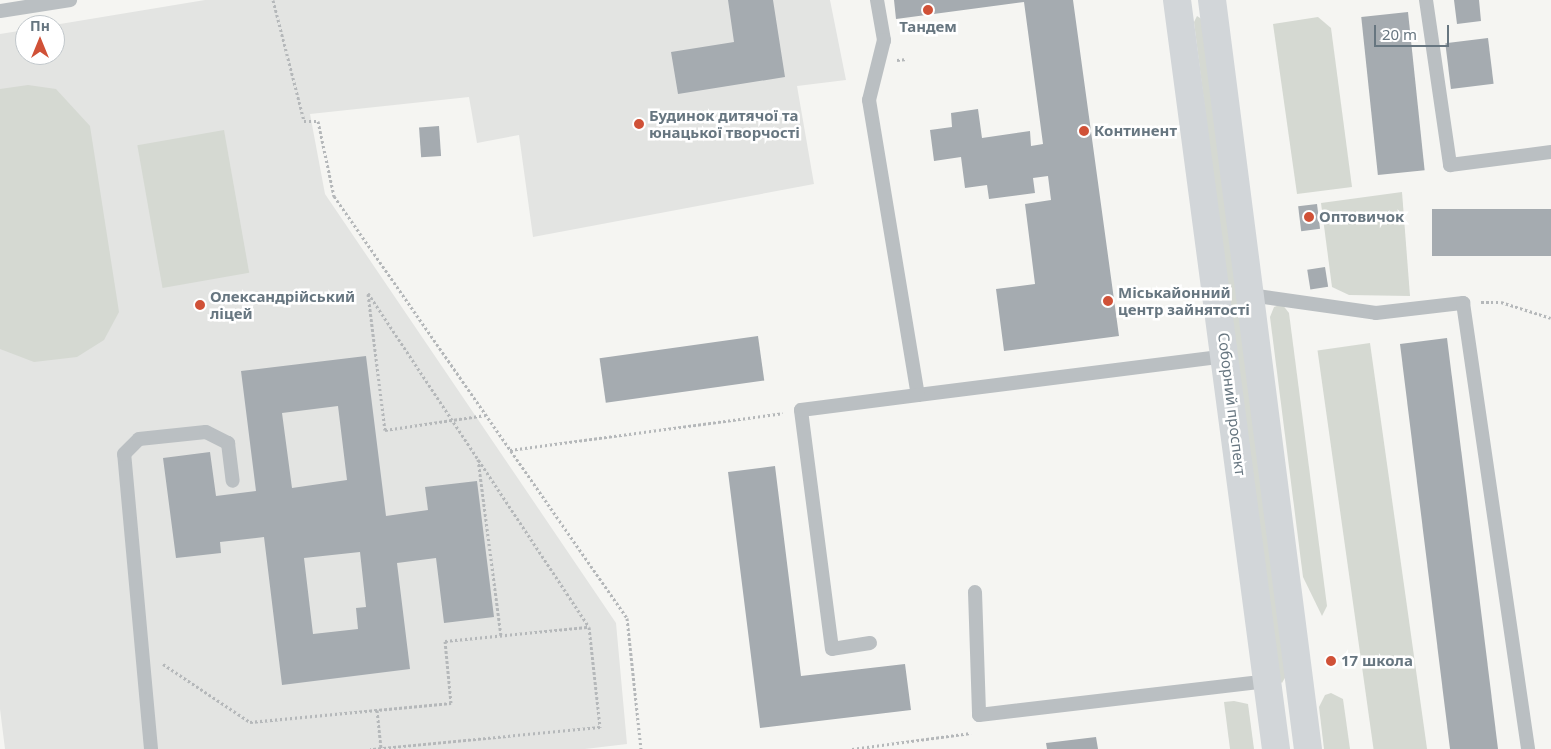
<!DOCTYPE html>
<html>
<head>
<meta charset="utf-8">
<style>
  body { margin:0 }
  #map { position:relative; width:1551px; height:749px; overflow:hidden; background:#f5f5f2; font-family:"Noto Sans",sans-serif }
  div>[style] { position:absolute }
  .built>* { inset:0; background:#e3e4e2 }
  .green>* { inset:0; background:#d5d9d2; transform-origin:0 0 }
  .building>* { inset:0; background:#a5abb0; transform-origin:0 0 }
  .path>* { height:3px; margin-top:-1.5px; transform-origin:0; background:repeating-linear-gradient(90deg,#b5b8ba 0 2.5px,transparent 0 5px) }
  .lane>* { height:14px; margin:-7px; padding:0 7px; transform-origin:7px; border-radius:7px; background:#babfc2 }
  .primary>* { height:28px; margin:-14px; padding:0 14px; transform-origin:14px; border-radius:14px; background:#d2d6d9 }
  .dots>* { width:14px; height:14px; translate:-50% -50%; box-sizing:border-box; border:2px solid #fff; border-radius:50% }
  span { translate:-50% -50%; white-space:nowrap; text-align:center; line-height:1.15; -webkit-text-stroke:5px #fff; paint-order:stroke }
  .poi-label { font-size:15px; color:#677680; font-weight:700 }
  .left { translate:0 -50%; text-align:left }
  .street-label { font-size:15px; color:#677680 }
  .north { position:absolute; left:15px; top:15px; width:50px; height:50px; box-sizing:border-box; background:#fff; border:1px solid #c2c8cc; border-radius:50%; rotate:0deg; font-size:14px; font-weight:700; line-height:20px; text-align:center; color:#677680 }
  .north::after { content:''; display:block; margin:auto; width:18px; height:22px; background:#d05137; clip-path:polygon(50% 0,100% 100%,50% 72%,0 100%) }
  .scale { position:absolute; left:1374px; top:25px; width:75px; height:22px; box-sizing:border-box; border:2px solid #677680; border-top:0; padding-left:6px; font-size:15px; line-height:18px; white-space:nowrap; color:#677680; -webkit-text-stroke:4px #fff; paint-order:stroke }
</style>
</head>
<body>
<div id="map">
  <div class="built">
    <i style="clip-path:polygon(205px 0,830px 0,846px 80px,797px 86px,814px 184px,533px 237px,519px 135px,477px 143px,469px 97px,310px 114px,325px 194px,616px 623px,627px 744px,585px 749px,5px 749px,0 709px,0 34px,25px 30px,25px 55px,55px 55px,54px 25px)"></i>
  </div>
  <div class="green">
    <i style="clip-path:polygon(1197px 16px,1203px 20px,1286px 676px,1282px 683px,1276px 678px,1194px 22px)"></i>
    <i style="clip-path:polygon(1318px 17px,1331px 28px,1352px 187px,1297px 194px,1273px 24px)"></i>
    <i style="clip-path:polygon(28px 85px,56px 89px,90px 126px,119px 312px,104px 340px,77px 357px,34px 362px,0 349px,0 89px)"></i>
    <i style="left:224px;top:130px;width:145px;height:88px;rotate:80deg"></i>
    <i style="clip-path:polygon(1402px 192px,1410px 296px,1349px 295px,1332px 287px,1321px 203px)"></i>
    <i style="clip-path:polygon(1282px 304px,1289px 313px,1327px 606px,1322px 616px,1303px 577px,1270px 317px,1274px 307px)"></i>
    <i style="left:1370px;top:343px;width:410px;height:53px;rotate:82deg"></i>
    <i style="clip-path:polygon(1331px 693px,1343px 699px,1350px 749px,1324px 749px,1319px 707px,1325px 695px)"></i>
    <i style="clip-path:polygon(1234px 701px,1248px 704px,1254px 749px,1230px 749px,1224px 702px)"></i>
  </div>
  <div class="building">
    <i style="clip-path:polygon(728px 0,773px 0,785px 77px,678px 94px,671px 52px,734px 42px)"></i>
    <i style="clip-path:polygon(894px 0,1073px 0,1119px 336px,1004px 351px,996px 289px,1035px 284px,1025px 204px,1051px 200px,1048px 176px,1033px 178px,1035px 193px,989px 199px,987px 185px,965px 188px,961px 157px,934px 161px,930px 130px,952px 127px,951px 113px,978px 109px,982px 138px,1030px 131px,1031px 146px,1043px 144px,1024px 2px,896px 19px)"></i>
    <i style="clip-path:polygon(1454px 0,1479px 0,1481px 21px,1457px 24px)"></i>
    <i style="left:1408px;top:12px;width:159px;height:47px;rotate:84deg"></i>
    <i style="left:1488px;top:38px;width:46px;height:43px;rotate:83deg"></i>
    <i style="left:439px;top:126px;width:30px;height:20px;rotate:86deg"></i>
    <i style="left:1317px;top:204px;width:25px;height:19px;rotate:83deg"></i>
    <i style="left:1551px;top:209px;width:47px;height:119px;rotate:90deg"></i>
    <i style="left:1325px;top:267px;width:20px;height:18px;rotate:81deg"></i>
    <i style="left:758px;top:336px;width:45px;height:160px;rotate:82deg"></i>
    <i style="clip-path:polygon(1447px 338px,1466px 489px,1498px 749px,1450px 749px,1400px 344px)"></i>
    <i style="clip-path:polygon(evenodd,366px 356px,386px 516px,428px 510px,425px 487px,477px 481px,494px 617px,444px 623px,436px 558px,397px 563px,410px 669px,282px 685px,264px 537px,220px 542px,221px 553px,176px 558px,163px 458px,210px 452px,216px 496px,256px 491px,241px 371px,366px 356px,338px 406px,347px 480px,292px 488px,282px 413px,338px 406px,366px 356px,360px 552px,366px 607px,356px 608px,358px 629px,313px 634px,304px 558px,360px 552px)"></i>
    <i style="clip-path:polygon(775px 466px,801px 676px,905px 664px,911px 710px,760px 728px,728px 472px)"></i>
    <i style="clip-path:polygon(1096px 737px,1098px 749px,1047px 749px,1046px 743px)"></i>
  </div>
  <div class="path">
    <i style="left:273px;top:0;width:125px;rotate:75.6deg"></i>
    <i style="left:304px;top:121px;width:14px"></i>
    <i style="left:318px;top:121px;width:77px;rotate:78deg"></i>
    <i style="left:334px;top:196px;width:514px;rotate:55.23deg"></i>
    <i style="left:627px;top:618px;width:132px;rotate:83.9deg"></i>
    <i style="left:897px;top:60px;width:10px;rotate:-6deg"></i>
    <i style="left:368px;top:293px;width:400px;rotate:56.5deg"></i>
    <i style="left:589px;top:627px;width:101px;rotate:83.7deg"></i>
    <i style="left:600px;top:727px;width:231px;rotate:174.5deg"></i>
    <i style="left:368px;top:294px;width:137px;rotate:82.9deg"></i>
    <i style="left:385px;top:430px;width:102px;rotate:-8.4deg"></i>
    <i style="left:1481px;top:302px;width:20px"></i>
    <i style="left:1501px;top:302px;width:52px;rotate:17.7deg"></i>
    <i style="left:510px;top:450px;width:275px;rotate:-7.7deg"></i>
    <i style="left:478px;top:459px;width:178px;rotate:82.6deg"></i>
    <i style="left:163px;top:664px;width:105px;rotate:33.7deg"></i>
    <i style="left:250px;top:722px;width:202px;rotate:-5.4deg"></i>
    <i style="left:451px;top:703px;width:62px;rotate:-95.5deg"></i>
    <i style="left:445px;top:641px;width:145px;rotate:-5.6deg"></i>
    <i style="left:377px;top:710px;width:38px;rotate:84deg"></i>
    <i style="left:852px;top:749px;width:120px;rotate:-7.7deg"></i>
  </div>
  <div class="lane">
    <i style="left:877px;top:0;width:41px;rotate:80.1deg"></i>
    <i style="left:884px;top:40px;width:62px;rotate:104deg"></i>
    <i style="left:869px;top:100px;width:299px;rotate:80.6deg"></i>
    <i style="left:918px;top:395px;width:310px;rotate:-7.2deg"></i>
    <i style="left:1426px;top:0;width:167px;rotate:81.7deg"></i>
    <i style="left:1450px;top:165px;width:102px;rotate:-7.3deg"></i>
    <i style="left:0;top:11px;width:71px;rotate:-8.9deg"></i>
    <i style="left:1250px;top:295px;width:127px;rotate:8.1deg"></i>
    <i style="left:1376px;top:313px;width:88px;rotate:-6.6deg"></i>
    <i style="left:1463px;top:303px;width:451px;rotate:81.7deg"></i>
    <i style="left:975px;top:592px;width:123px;rotate:88.1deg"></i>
    <i style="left:979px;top:715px;width:290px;rotate:-6.7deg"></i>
    <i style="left:870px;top:643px;width:38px;rotate:171deg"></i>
    <i style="left:832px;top:649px;width:241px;rotate:-97.4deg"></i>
    <i style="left:801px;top:410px;width:118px;rotate:-7.3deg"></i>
    <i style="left:151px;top:749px;width:296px;rotate:-95.2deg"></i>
    <i style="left:124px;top:454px;width:21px;rotate:-45deg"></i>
    <i style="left:139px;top:439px;width:67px;rotate:-6deg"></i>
    <i style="left:206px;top:432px;width:25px;rotate:27deg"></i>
    <i style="left:228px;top:443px;width:38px;rotate:83deg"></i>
  </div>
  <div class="primary">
    <i style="left:1177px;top:0;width:756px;rotate:82.47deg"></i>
    <i style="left:1212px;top:0;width:755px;rotate:82.7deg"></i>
  </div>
  <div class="dots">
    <i style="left:928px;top:10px;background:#d05137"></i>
    <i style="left:639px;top:124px;background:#d05137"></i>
    <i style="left:1084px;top:131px;background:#d05137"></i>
    <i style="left:1309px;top:217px;background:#d05137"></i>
    <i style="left:1108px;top:301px;background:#d05137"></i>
    <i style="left:200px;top:305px;background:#d05137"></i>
    <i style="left:1331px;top:661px;background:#d05137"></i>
  </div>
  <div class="poi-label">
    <span style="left:928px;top:27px">Тандем</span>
    <span class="left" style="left:649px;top:124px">Будинок дитячої та<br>юнацької творчості</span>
    <span class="left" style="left:1094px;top:131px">Континент</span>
    <span class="left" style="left:1319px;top:217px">Оптовичок</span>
    <span class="left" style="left:1118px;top:301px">Міськайонний<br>центр зайнятості</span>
    <span class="left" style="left:210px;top:305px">Олександрійський<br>ліцей</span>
    <span class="left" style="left:1341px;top:661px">17 школа</span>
  </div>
  <div class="street-label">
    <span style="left:1232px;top:404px;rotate:83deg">Соборний проспект</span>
  </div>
  <div class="north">Пн</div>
  <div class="scale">20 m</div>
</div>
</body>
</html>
